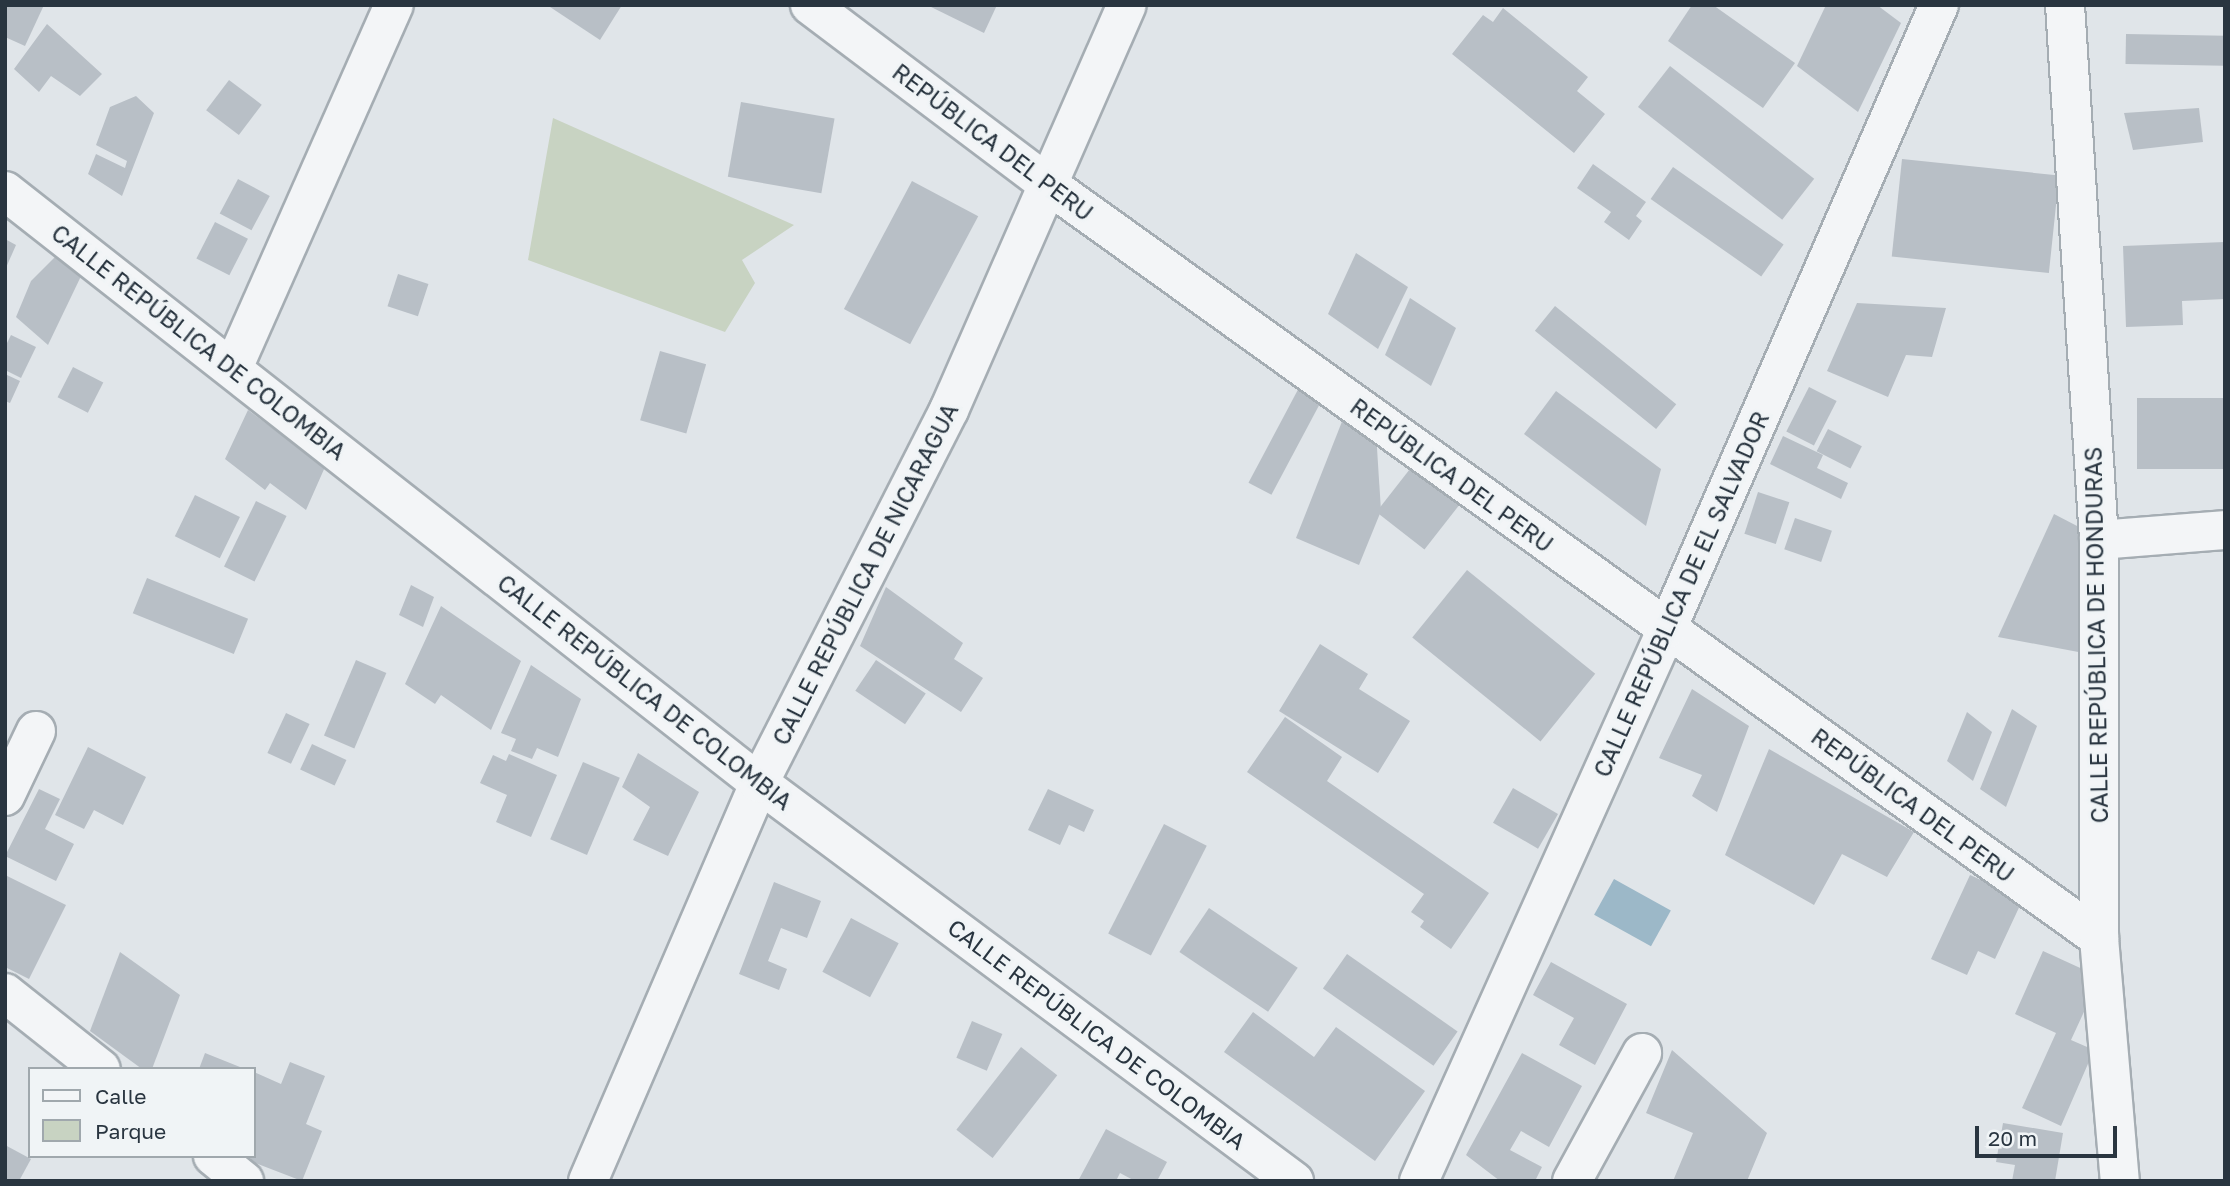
<!DOCTYPE html>
<html>
<head>
<meta charset="utf-8">
<style>
  body { margin:0 }
  #map { position:relative; width:2230px; height:1186px; overflow:hidden; background:#e0e5e9; font-family:"Golos Text",sans-serif }
  div>[style] { position:absolute }
  .green>* { inset:0; background:#c8d3c2 }
  .water>* { inset:0; background:#9cb8c8; transform-origin:0 0 }
  .building>* { inset:0; background:#b8bfc6; transform-origin:0 0 }
  .roads { filter:drop-shadow(2px 0 #a5adb3) drop-shadow(-2px 0 #a5adb3) drop-shadow(0 2px #a5adb3) drop-shadow(0 -2px #a5adb3) }
  .minor>* { height:38px; margin:-19px; padding:0 19px; transform-origin:19px; border-radius:19px; background:#f3f5f7 }
  span { translate:-50% -50%; white-space:nowrap; text-align:center; line-height:1.15; -webkit-text-stroke:6px #f0f4f6; paint-order:stroke }
  .street-label { font-size:23px; color:#293540 }
  .frame { position:absolute; inset:0; border:7px solid #293540; pointer-events:none }
  .legend { position:absolute; left:28px; top:1067px; width:228px; height:91px; box-sizing:border-box; background:#f0f4f6; border:2px solid #a0a8ad; margin:0; padding:9px 12px; list-style:none; font-size:21px; color:#293540 }
  .legend li { display:flex; align-items:center; gap:14px; height:35px }
  .legend b { width:35px; border:2px solid #a0a8ad }
  .scale { position:absolute; left:1975px; top:1126px; width:142px; height:32px; box-sizing:border-box; border:4px solid #293540; border-top:0; padding-left:9px; font-size:21px; line-height:24px; white-space:nowrap; color:#293540; -webkit-text-stroke:5px #f0f4f6; paint-order:stroke }
</style>
</head>
<body>
<div id="map">
  <div class="green">
    <i style="clip-path:polygon(553px 118px,794px 225px,742px 260px,755px 283px,725px 332px,528px 260px)"></i>
  </div>
  <div class="water">
    <i style="left:1614px;top:879px;width:65px;height:41px;rotate:29deg"></i>
  </div>
  <div class="building">
    <i style="clip-path:polygon(5px 5px,44px 5px,25px 46px,5px 37px)"></i>
    <i style="clip-path:polygon(547px 5px,622px 5px,600px 40px)"></i>
    <i style="clip-path:polygon(927px 5px,997px 5px,984px 33px)"></i>
    <i style="clip-path:polygon(1692px 5px,1713px 5px,1795px 63px,1763px 108px,1668px 41px)"></i>
    <i style="clip-path:polygon(1826px 5px,1877px 5px,1901px 23px,1858px 112px,1797px 66px)"></i>
    <i style="clip-path:polygon(1503px 8px,1588px 77px,1577px 91px,1605px 114px,1574px 153px,1452px 54px,1483px 15px,1493px 22px)"></i>
    <i style="clip-path:polygon(47px 24px,102px 74px,80px 96px,51px 76px,39px 92px,14px 69px)"></i>
    <i style="left:2126px;top:34px;width:99px;height:30px;rotate:1deg"></i>
    <i style="left:1670px;top:66px;width:183px;height:52px;rotate:38deg"></i>
    <i style="left:229px;top:80px;width:41px;height:38px;rotate:37deg"></i>
    <i style="clip-path:polygon(136px 96px,154px 113px,122px 196px,88px 174px,96px 154px,125px 168px,127px 161px,96px 145px,110px 107px)"></i>
    <i style="left:741px;top:102px;width:95px;height:76px;rotate:10deg"></i>
    <i style="clip-path:polygon(2199px 108px,2203px 142px,2133px 150px,2124px 113px)"></i>
    <i style="left:1902px;top:159px;width:158px;height:98px;rotate:6deg"></i>
    <i style="clip-path:polygon(1593px 164px,1646px 202px,1636px 216px,1642px 221px,1629px 240px,1604px 222px,1611px 212px,1577px 188px)"></i>
    <i style="left:1673px;top:167px;width:135px;height:39px;rotate:35deg"></i>
    <i style="left:238px;top:179px;width:36px;height:39px;rotate:28deg"></i>
    <i style="left:912px;top:181px;width:75px;height:145px;rotate:28deg"></i>
    <i style="left:215px;top:222px;width:37px;height:41px;rotate:27deg"></i>
    <i style="clip-path:polygon(5px 239px,16px 245px,5px 270px)"></i>
    <i style="clip-path:polygon(2225px 242px,2225px 299px,2182px 301px,2183px 325px,2126px 327px,2123px 246px)"></i>
    <i style="clip-path:polygon(1356px 253px,1408px 287px,1378px 349px,1328px 314px)"></i>
    <i style="clip-path:polygon(58px 254px,83px 272px,48px 345px,16px 317px,31px 281px)"></i>
    <i style="left:398px;top:274px;width:32px;height:34px;rotate:18deg"></i>
    <i style="clip-path:polygon(1410px 298px,1456px 328px,1431px 386px,1385px 355px)"></i>
    <i style="clip-path:polygon(1857px 303px,1946px 308px,1932px 357px,1906px 355px,1888px 397px,1827px 371px)"></i>
    <i style="left:1555px;top:306px;width:156px;height:32px;rotate:39deg"></i>
    <i style="clip-path:polygon(11px 335px,36px 347px,21px 378px,5px 370px,5px 347px)"></i>
    <i style="left:660px;top:351px;width:48px;height:72px;rotate:16deg"></i>
    <i style="left:73px;top:367px;width:34px;height:34px;rotate:27deg"></i>
    <i style="clip-path:polygon(5px 374px,20px 381px,10px 403px,5px 401px)"></i>
    <i style="left:1302px;top:382px;width:26px;height:114px;rotate:28deg"></i>
    <i style="left:1809px;top:387px;width:31px;height:50px;rotate:27deg"></i>
    <i style="clip-path:polygon(1556px 391px,1661px 469px,1646px 526px,1524px 434px)"></i>
    <i style="left:2225px;top:398px;width:71px;height:88px;rotate:90deg"></i>
    <i style="clip-path:polygon(248px 410px,325px 467px,306px 510px,270px 483px,265px 490px,225px 459px)"></i>
    <i style="clip-path:polygon(1343px 419px,1376px 432px,1381px 511px,1359px 565px,1296px 538px)"></i>
    <i style="left:1828px;top:429px;width:38px;height:25px;rotate:27deg"></i>
    <i style="clip-path:polygon(1783px 436px,1823px 455px,1817px 468px,1848px 483px,1841px 499px,1770px 464px)"></i>
    <i style="left:1417px;top:460px;width:61px;height:66px;rotate:38deg"></i>
    <i style="left:1758px;top:492px;width:33px;height:44px;rotate:18deg"></i>
    <i style="left:195px;top:495px;width:50px;height:46px;rotate:26deg"></i>
    <i style="left:256px;top:501px;width:34px;height:73px;rotate:26deg"></i>
    <i style="clip-path:polygon(2054px 514px,2079px 527px,2089px 654px,1998px 637px)"></i>
    <i style="left:1795px;top:518px;width:39px;height:33px;rotate:19deg"></i>
    <i style="left:1467px;top:570px;width:165px;height:87px;rotate:39deg"></i>
    <i style="left:147px;top:578px;width:109px;height:38px;rotate:22deg"></i>
    <i style="clip-path:polygon(411px 585px,434px 597px,423px 627px,399px 615px)"></i>
    <i style="clip-path:polygon(886px 587px,963px 643px,954px 659px,983px 678px,961px 712px,860px 646px)"></i>
    <i style="clip-path:polygon(441px 606px,521px 661px,491px 730px,441px 695px,435px 704px,405px 684px)"></i>
    <i style="clip-path:polygon(1320px 644px,1368px 674px,1359px 689px,1410px 721px,1378px 773px,1279px 711px)"></i>
    <i style="left:356px;top:660px;width:33px;height:82px;rotate:23deg"></i>
    <i style="left:876px;top:660px;width:60px;height:37px;rotate:34deg"></i>
    <i style="clip-path:polygon(531px 665px,581px 699px,558px 757px,537px 748px,532px 759px,511px 751px,516px 739px,501px 733px)"></i>
    <i style="clip-path:polygon(1692px 689px,1749px 726px,1717px 812px,1692px 796px,1702px 775px,1659px 758px)"></i>
    <i style="clip-path:polygon(2012px 709px,2037px 726px,2006px 807px,1980px 789px)"></i>
    <i style="clip-path:polygon(1967px 712px,1992px 732px,1973px 781px,1947px 761px)"></i>
    <i style="left:286px;top:713px;width:26px;height:44px;rotate:25deg"></i>
    <i style="clip-path:polygon(1285px 717px,1342px 757px,1327px 781px,1489px 893px,1451px 949px,1420px 927px,1424px 921px,1411px 912px,1424px 894px,1247px 772px)"></i>
    <i style="left:312px;top:744px;width:38px;height:28px;rotate:25deg"></i>
    <i style="clip-path:polygon(88px 747px,146px 777px,123px 825px,94px 810px,84px 829px,55px 815px)"></i>
    <i style="clip-path:polygon(1769px 749px,1914px 832px,1887px 877px,1842px 854px,1814px 905px,1725px 855px)"></i>
    <i style="clip-path:polygon(638px 753px,699px 792px,668px 856px,633px 840px,650px 807px,622px 787px)"></i>
    <i style="clip-path:polygon(509px 754px,557px 775px,531px 837px,496px 822px,507px 795px,480px 783px,493px 755px,506px 761px)"></i>
    <i style="left:583px;top:762px;width:40px;height:84px;rotate:23deg"></i>
    <i style="left:1513px;top:788px;width:52px;height:40px;rotate:30deg"></i>
    <i style="clip-path:polygon(39px 789px,60px 799px,45px 829px,74px 844px,56px 881px,5px 856px)"></i>
    <i style="clip-path:polygon(1048px 789px,1094px 810px,1084px 832px,1069px 825px,1060px 845px,1028px 830px)"></i>
    <i style="left:1164px;top:824px;width:48px;height:123px;rotate:27deg"></i>
    <i style="clip-path:polygon(5px 875px,66px 905px,29px 979px,5px 967px)"></i>
    <i style="clip-path:polygon(1970px 875px,2023px 899px,1995px 959px,1978px 951px,1967px 975px,1931px 959px)"></i>
    <i style="clip-path:polygon(774px 882px,821px 901px,807px 938px,781px 928px,768px 961px,787px 969px,779px 990px,739px 974px)"></i>
    <i style="left:1209px;top:908px;width:107px;height:53px;rotate:34deg"></i>
    <i style="left:851px;top:918px;width:54px;height:61px;rotate:28deg"></i>
    <i style="clip-path:polygon(2043px 951px,2100px 977px,2071px 1040px,2094px 1050px,2061px 1126px,2022px 1108px,2056px 1033px,2015px 1014px)"></i>
    <i style="clip-path:polygon(120px 952px,180px 995px,152px 1069px,142px 1069px,90px 1031px)"></i>
    <i style="left:1347px;top:954px;width:135px;height:42px;rotate:35deg"></i>
    <i style="clip-path:polygon(1551px 962px,1627px 1004px,1595px 1065px,1559px 1045px,1574px 1018px,1533px 995px)"></i>
    <i style="clip-path:polygon(1253px 1012px,1314px 1057px,1336px 1027px,1425px 1091px,1375px 1161px,1224px 1052px)"></i>
    <i style="left:972px;top:1021px;width:33px;height:40px;rotate:23deg"></i>
    <i style="left:1021px;top:1047px;width:46px;height:105px;rotate:38deg"></i>
    <i style="clip-path:polygon(1672px 1050px,1767px 1133px,1747px 1181px,1673px 1181px,1693px 1133px,1646px 1113px)"></i>
    <i style="clip-path:polygon(205px 1053px,245px 1069px,199px 1069px)"></i>
    <i style="clip-path:polygon(1522px 1053px,1582px 1086px,1549px 1147px,1521px 1131px,1510px 1150px,1542px 1167px,1535px 1181px,1500px 1181px,1466px 1155px)"></i>
    <i style="clip-path:polygon(290px 1062px,325px 1076px,306px 1124px,322px 1131px,302px 1181px,250px 1161px,254px 1150px,254px 1072px,281px 1084px)"></i>
    <i style="clip-path:polygon(2003px 1123px,2063px 1133px,2055px 1181px,2012px 1181px,2015px 1165px,1996px 1162px)"></i>
    <i style="clip-path:polygon(1106px 1129px,1167px 1162px,1157px 1181px,1135px 1181px,1120px 1173px,1116px 1181px,1078px 1181px)"></i>
    <i style="clip-path:polygon(5px 1145px,31px 1159px,19px 1181px,5px 1181px)"></i>
  </div>
  <div class="roads">
    <div class="minor">
      <i style="left:810px;top:5px;width:296px;rotate:37deg"></i>
      <i style="left:1046px;top:183px;width:1296px;rotate:35.64deg"></i>
      <i style="left:2065px;top:5px;width:536px;rotate:86.36deg"></i>
      <i style="left:2099px;top:540px;width:398px;rotate:90deg"></i>
      <i style="left:2099px;top:938px;width:244px;rotate:85.1deg"></i>
      <i style="left:5px;top:191px;width:959px;rotate:38.14deg"></i>
      <i style="left:759px;top:783px;width:667px;rotate:36.65deg"></i>
      <i style="left:233px;top:368px;width:397px;rotate:-66.1deg"></i>
      <i style="left:2099px;top:540px;width:126px;rotate:-4.5deg"></i>
      <i style="left:5px;top:796px;width:72px;rotate:-64.5deg"></i>
      <i style="left:5px;top:993px;width:122px;rotate:38.4deg"></i>
      <i style="left:213px;top:1156px;width:40px;rotate:39deg"></i>
      <i style="left:588px;top:1181px;width:433px;rotate:-66.7deg"></i>
      <i style="left:759px;top:783px;width:419px;rotate:-63deg"></i>
      <i style="left:949px;top:410px;width:442px;rotate:-66.3deg"></i>
      <i style="left:1419px;top:1181px;width:605px;rotate:-65.81deg"></i>
      <i style="left:1667px;top:629px;width:681px;rotate:-66.45deg"></i>
      <i style="left:1572px;top:1181px;width:146px;rotate:-61.3deg"></i>
    </div>
  </div>
  <div class="street-label">
    <span style="left:993px;top:142px;rotate:37deg">REPÚBLICA DEL PERU</span>
    <span style="left:199px;top:342px;rotate:38deg">CALLE REPÚBLICA DE COLOMBIA</span>
    <span style="left:1452px;top:475px;rotate:36deg">REPÚBLICA DEL PERU</span>
    <span style="left:865px;top:574px;rotate:-63deg">CALLE REPÚBLICA DE NICARAGUA</span>
    <span style="left:1681px;top:594px;rotate:-66deg">CALLE REPÚBLICA DE EL SALVADOR</span>
    <span style="left:2096px;top:635px;rotate:-91deg">CALLE REPÚBLICA DE HONDURAS</span>
    <span style="left:645px;top:692px;rotate:38deg">CALLE REPÚBLICA DE COLOMBIA</span>
    <span style="left:1913px;top:805px;rotate:36deg">REPÚBLICA DEL PERU</span>
    <span style="left:1097px;top:1034px;rotate:37deg">CALLE REPÚBLICA DE COLOMBIA</span>
  </div>
  <div class="frame"></div>
  <ul class="legend">
  <li><b style="height:9px;background:#f3f5f7"></b>Calle</li>
  <li><b style="height:19px;background:#c8d3c2"></b>Parque</li>
  </ul>
  <div class="scale">20 m</div>
</div>
</body>
</html>
